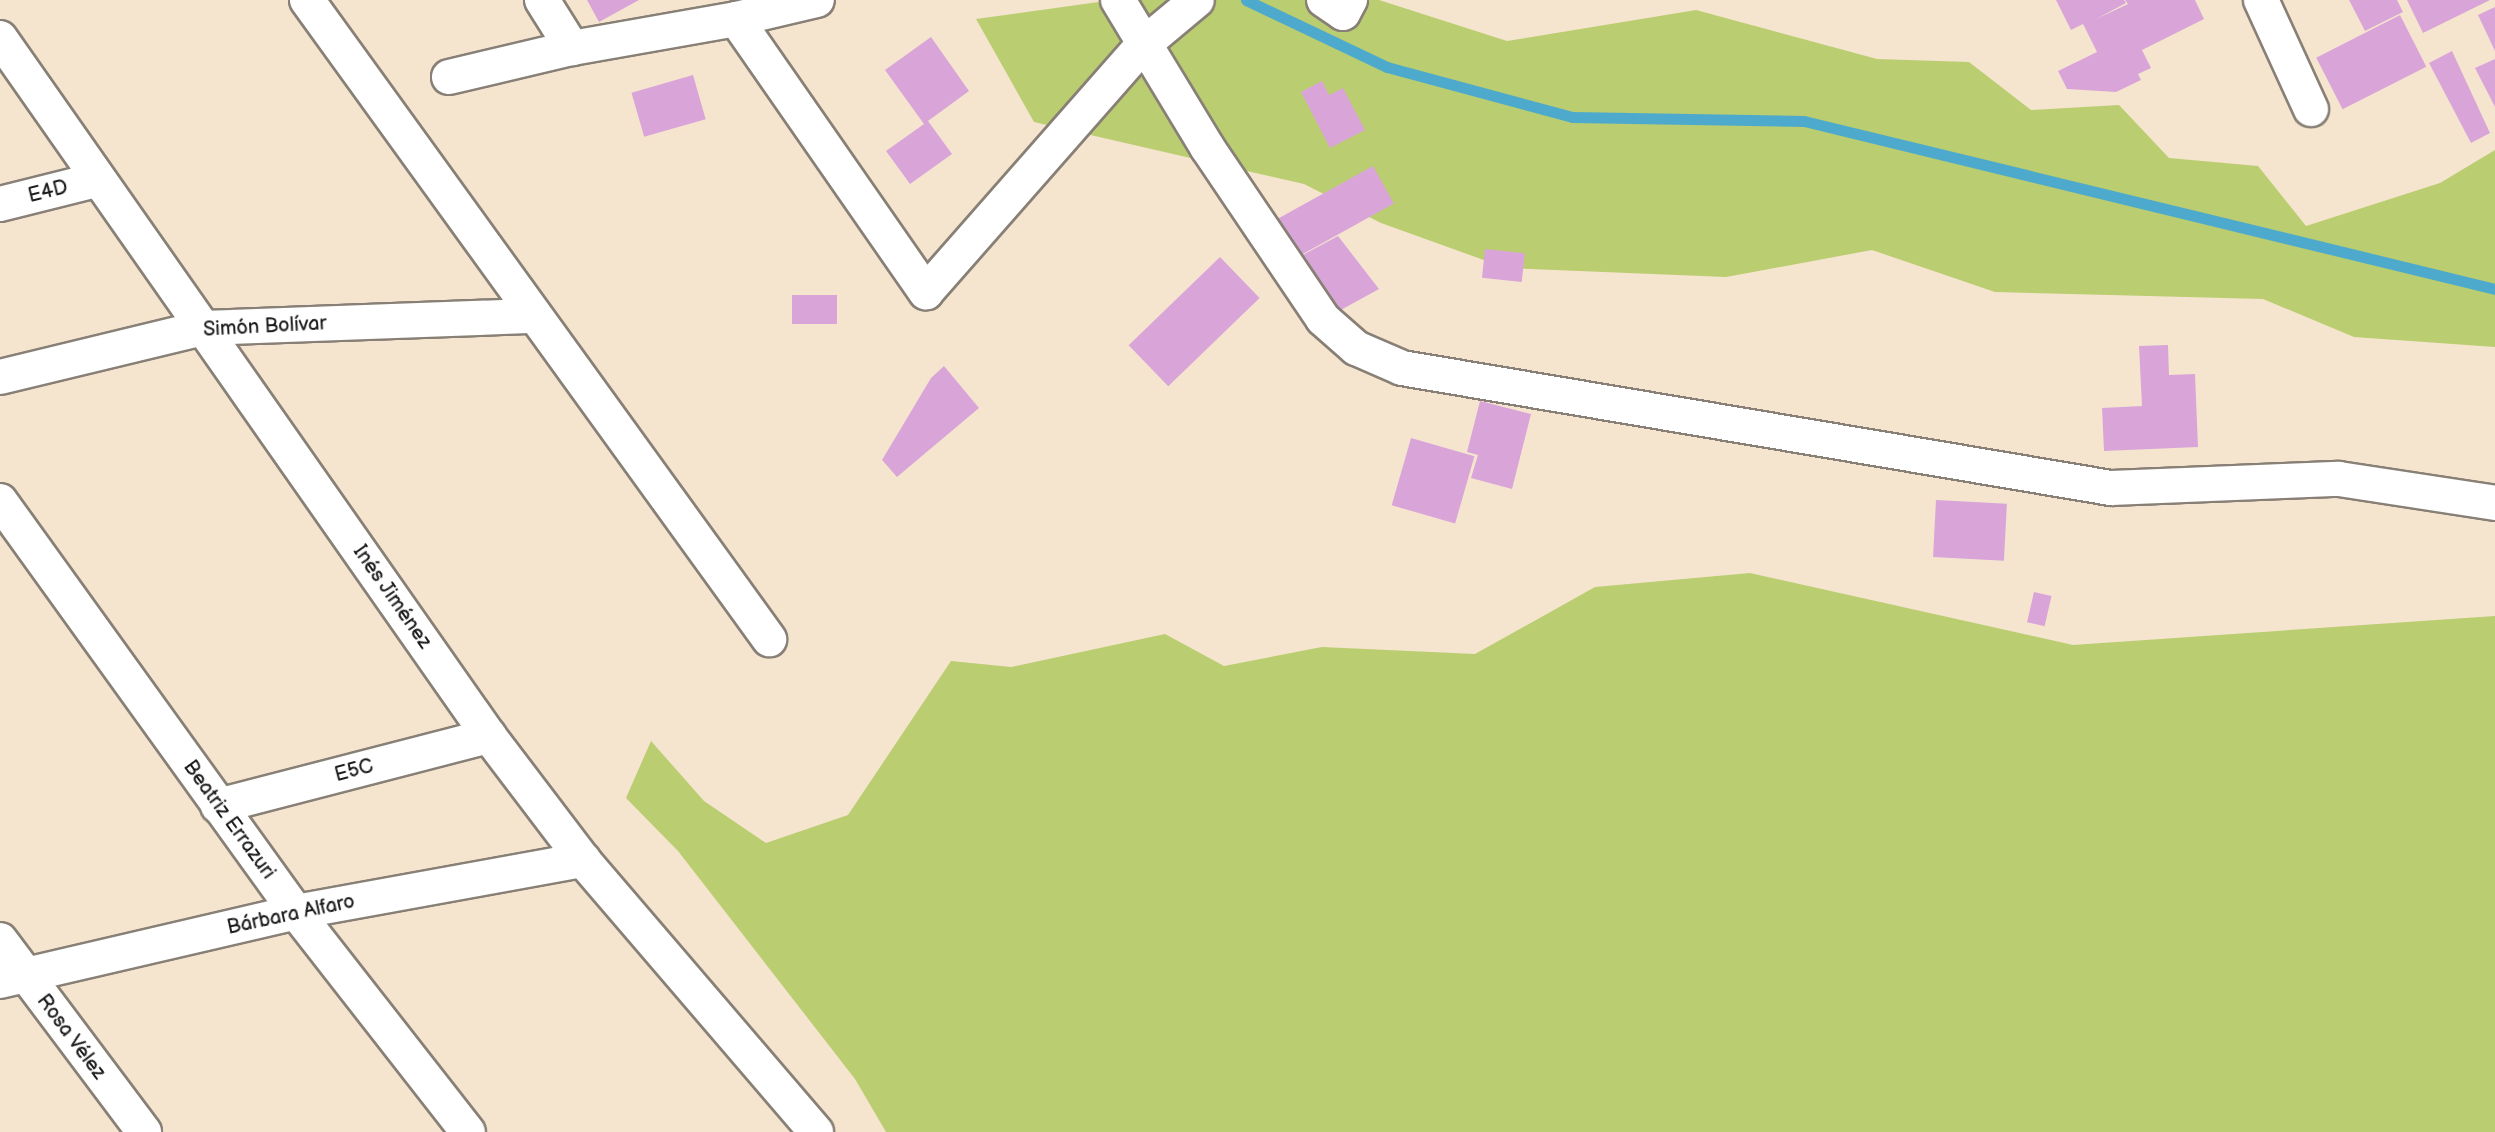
<!DOCTYPE html>
<html>
<head>
<meta charset="utf-8">
<style>
  body { margin:0 }
  #map { position:relative; width:2495px; height:1132px; overflow:hidden; background:#f5e5cf; font-family:"Balsamiq Sans",sans-serif }
  div>[style] { position:absolute }
  .green>* { inset:0; background:#bacd70 }
  .stream>* { height:11px; margin:-5.5px; padding:0 5.5px; transform-origin:5.5px; border-radius:5.5px; background:#4eaacc }
  .building>* { inset:0; background:#d9a5d9; transform-origin:0 0 }
  .roads { filter:drop-shadow(2px 0 #888076) drop-shadow(-2px 0 #888076) drop-shadow(0 2px #888076) drop-shadow(0 -2px #888076) }
  .street>* { height:34px; margin:-17px; padding:0 17px; transform-origin:17px; border-radius:17px; background:#fff }
  span { translate:-50% -50%; white-space:nowrap; text-align:center; line-height:1.15; -webkit-text-stroke:8px #fff; paint-order:stroke }
  .street-label { font-size:20px; color:#1c1c1c }
</style>
</head>
<body>
<div id="map">
  <div class="green">
    <i style="clip-path:polygon(1113px 0,1379px 0,1507px 41px,1696px 10px,1877px 59px,1969px 62px,2031px 110px,2119px 105px,2169px 158px,2258px 166px,2306px 226px,2440px 183px,2495px 150px,2495px 347px,2354px 337px,2263px 299px,1995px 292px,1872px 250px,1726px 277px,1506px 268px,1381px 223px,1304px 184px,1034px 122px,976px 19px)"></i>
    <i style="clip-path:polygon(1750px 573px,2073px 645px,2495px 616px,2495px 1132px,886px 1132px,855px 1079px,678px 851px,626px 798px,651px 741px,704px 801px,766px 843px,848px 815px,951px 661px,1011px 667px,1165px 634px,1224px 666px,1322px 647px,1475px 654px,1595px 587px)"></i>
  </div>
  <div class="stream">
    <i style="left:1246px;top:0;width:156px;rotate:25.4deg"></i>
    <i style="left:1387px;top:67px;width:192px;rotate:15.1deg"></i>
    <i style="left:1572px;top:117px;width:232px;rotate:1deg"></i>
    <i style="left:1804px;top:121px;width:711px;rotate:13.66deg"></i>
  </div>
  <div class="building">
    <i style="clip-path:polygon(587px 0,639px 0,599px 22px)"></i>
    <i style="clip-path:polygon(2056px 0,2124px 0,2126px 3px,2096px 19px,2128px 4px,2125px 0,2195px 0,2204px 19px,2142px 50px,2151px 68px,2138px 74px,2141px 80px,2116px 92px,2067px 89px,2058px 71px,2097px 52px,2083px 24px,2071px 30px)"></i>
    <i style="clip-path:polygon(2349px 0,2397px 0,2403px 12px,2365px 31px)"></i>
    <i style="clip-path:polygon(2407px 0,2490px 0,2423px 33px)"></i>
    <i style="clip-path:polygon(2495px 7px,2495px 51px,2478px 15px)"></i>
    <i style="left:2400px;top:15px;width:58px;height:94px;rotate:63deg"></i>
    <i style="clip-path:polygon(931px 37px,969px 91px,928px 121px,952px 154px,910px 184px,886px 151px,924px 124px,885px 70px)"></i>
    <i style="clip-path:polygon(2452px 51px,2490px 133px,2471px 143px,2429px 63px)"></i>
    <i style="clip-path:polygon(2495px 59px,2495px 107px,2475px 68px)"></i>
    <i style="left:693px;top:75px;width:46px;height:64px;rotate:74deg"></i>
    <i style="clip-path:polygon(1322px 81px,1329px 95px,1343px 88px,1365px 130px,1330px 148px,1301px 92px)"></i>
    <i style="left:1373px;top:166px;width:43px;height:111px;rotate:61deg"></i>
    <i style="clip-path:polygon(1338px 236px,1379px 289px,1339px 311px,1299px 257px)"></i>
    <i style="left:1485px;top:249px;width:40px;height:29px;rotate:6deg"></i>
    <i style="left:1220px;top:257px;width:57px;height:127px;rotate:46deg"></i>
    <i style="left:837px;top:295px;width:29px;height:45px;rotate:90deg"></i>
    <i style="clip-path:polygon(2168px 345px,2169px 375px,2195px 374px,2198px 447px,2104px 451px,2102px 408px,2142px 406px,2139px 346px)"></i>
    <i style="clip-path:polygon(944px 366px,979px 408px,897px 477px,882px 460px,931px 378px)"></i>
    <i style="clip-path:polygon(1480px 401px,1531px 414px,1512px 489px,1471px 478px,1478px 455px,1467px 452px)"></i>
    <i style="left:1411px;top:438px;width:66px;height:70px;rotate:16deg"></i>
    <i style="left:1936px;top:500px;width:71px;height:57px;rotate:3deg"></i>
    <i style="left:2034px;top:592px;width:18px;height:31px;rotate:13deg"></i>
  </div>
  <div class="roads">
    <div class="street">
      <i style="left:307px;top:0;width:789px;rotate:54.13deg"></i>
      <i style="left:542px;top:0;width:57px;rotate:58deg"></i>
      <i style="left:1118px;top:0;width:172px;rotate:58.8deg"></i>
      <i style="left:1207px;top:147px;width:207px;rotate:56deg"></i>
      <i style="left:1323px;top:319px;width:44px;rotate:41.3deg"></i>
      <i style="left:1356px;top:348px;width:50px;rotate:23.5deg"></i>
      <i style="left:1402px;top:368px;width:719px;rotate:9.61deg"></i>
      <i style="left:2111px;top:488px;width:228px;rotate:-2.3deg"></i>
      <i style="left:2339px;top:479px;width:158px;rotate:8.7deg"></i>
      <i style="left:1324px;top:0;width:23px;rotate:34deg"></i>
      <i style="left:1343px;top:13px;width:15px;rotate:-62deg"></i>
      <i style="left:2261px;top:0;width:120px;rotate:65.4deg"></i>
      <i style="left:736px;top:19px;width:333px;rotate:55.2deg"></i>
      <i style="left:926px;top:292px;width:329px;rotate:-48.7deg"></i>
      <i style="left:1143px;top:45px;width:70px;rotate:-39.8deg"></i>
      <i style="left:0;top:38px;width:852px;rotate:54.99deg"></i>
      <i style="left:489px;top:736px;width:156px;rotate:52.8deg"></i>
      <i style="left:583px;top:860px;width:358px;rotate:49.4deg"></i>
      <i style="left:449px;top:77px;width:126px;rotate:-13.3deg"></i>
      <i style="left:572px;top:48px;width:167px;rotate:-10deg"></i>
      <i style="left:736px;top:19px;width:83px;rotate:-13.2deg"></i>
      <i style="left:0;top:204px;width:99px;rotate:-14deg"></i>
      <i style="left:0;top:377px;width:209px;rotate:-13.6deg"></i>
      <i style="left:203px;top:328px;width:332px;rotate:-2.1deg"></i>
      <i style="left:0;top:501px;width:506px;rotate:54.24deg"></i>
      <i style="left:296px;top:912px;width:279px;rotate:52deg"></i>
      <i style="left:218px;top:806px;width:280px;rotate:-14.5deg"></i>
      <i style="left:0;top:940px;width:240px;rotate:53.1deg"></i>
      <i style="left:0;top:981px;width:304px;rotate:-13.1deg"></i>
      <i style="left:296px;top:912px;width:292px;rotate:-10.3deg"></i>
    </div>
  </div>
  <div class="street-label">
    <span style="left:48px;top:192px;rotate:-14deg">E4D</span>
    <span style="left:265px;top:327px;rotate:-3deg">Simón Bolívar</span>
    <span style="left:392px;top:597px;rotate:55deg">Inés Jiménez</span>
    <span style="left:354px;top:771px;rotate:-15deg">E5C</span>
    <span style="left:229px;top:820px;rotate:54deg">Beatriz Errazuri</span>
    <span style="left:291px;top:915px;rotate:-12deg">Bárbara Alfaro</span>
    <span style="left:71px;top:1037px;rotate:53deg">Rosa Vélez</span>
  </div>
</div>
</body>
</html>
